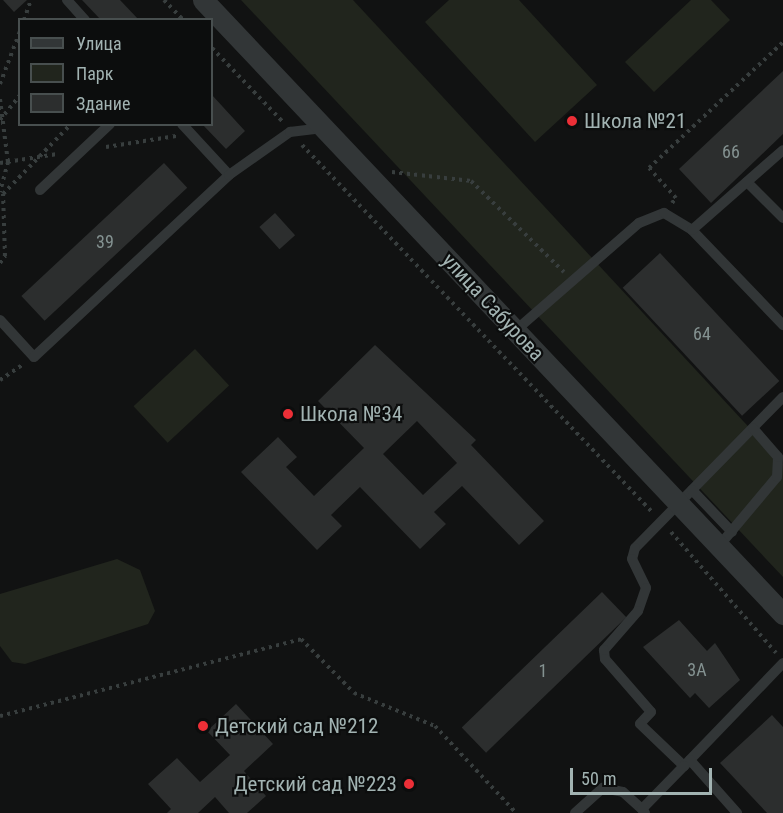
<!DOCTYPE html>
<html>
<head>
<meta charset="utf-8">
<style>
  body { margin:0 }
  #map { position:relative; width:783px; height:813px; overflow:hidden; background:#111212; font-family:"Roboto Condensed",sans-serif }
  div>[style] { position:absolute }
  .green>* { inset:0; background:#21251d; transform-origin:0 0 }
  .building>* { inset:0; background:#2c2e2e; transform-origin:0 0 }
  .path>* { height:4px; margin-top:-2px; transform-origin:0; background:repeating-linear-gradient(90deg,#383e3e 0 3px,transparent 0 7.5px) }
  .service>* { height:10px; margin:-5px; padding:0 5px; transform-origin:5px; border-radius:5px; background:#323637 }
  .minor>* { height:21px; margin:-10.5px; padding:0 10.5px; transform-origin:10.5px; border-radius:10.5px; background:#323637 }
  .dots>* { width:16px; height:16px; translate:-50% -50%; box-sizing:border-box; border:3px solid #0c0d0d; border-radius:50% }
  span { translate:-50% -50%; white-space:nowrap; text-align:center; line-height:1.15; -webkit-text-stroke:4.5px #0c0d0d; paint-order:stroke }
  .number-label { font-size:18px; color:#849291 }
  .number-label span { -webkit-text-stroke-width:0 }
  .poi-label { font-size:21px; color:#a2b3b2 }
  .left { translate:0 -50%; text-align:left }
  .right { translate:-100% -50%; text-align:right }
  .street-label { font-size:21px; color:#a2b3b2 }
  .legend { position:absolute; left:18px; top:18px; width:195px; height:108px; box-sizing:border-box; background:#0c0d0d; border:2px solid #484f4f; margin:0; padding:8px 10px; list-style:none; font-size:18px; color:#a2b3b2 }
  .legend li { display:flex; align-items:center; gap:12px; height:30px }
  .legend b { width:30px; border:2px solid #484f4f }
  .scale { position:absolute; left:570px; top:768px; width:142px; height:27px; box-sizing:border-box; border:3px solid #a2b3b2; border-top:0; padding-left:8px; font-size:18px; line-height:21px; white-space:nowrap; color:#a2b3b2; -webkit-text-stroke:4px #0c0d0d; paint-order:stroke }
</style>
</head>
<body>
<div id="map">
  <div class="green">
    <i style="clip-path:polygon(241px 0,353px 0,783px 464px,783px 577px)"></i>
    <i style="clip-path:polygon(449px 0,519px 0,597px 85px,535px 142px,425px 22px)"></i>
    <i style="clip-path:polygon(691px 0,711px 0,730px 20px,654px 92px,625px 62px)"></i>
    <i style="left:195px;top:349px;width:50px;height:84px;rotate:47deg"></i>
    <i style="clip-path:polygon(117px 559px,140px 570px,155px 611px,148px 624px,25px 664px,12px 662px,0 646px,0 594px)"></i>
  </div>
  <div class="building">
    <i style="clip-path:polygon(3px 0,27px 0,14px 12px)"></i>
    <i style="clip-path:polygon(82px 0,120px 0,139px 20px,101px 20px)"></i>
    <i style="clip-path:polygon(783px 71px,783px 134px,711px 203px,679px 169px)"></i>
    <i style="clip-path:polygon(212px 95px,245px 131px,226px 149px,202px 124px,212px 124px)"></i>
    <i style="left:164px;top:163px;width:34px;height:195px;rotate:47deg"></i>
    <i style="left:275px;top:213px;width:30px;height:21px;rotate:48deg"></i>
    <i style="left:660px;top:253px;width:175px;height:51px;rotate:47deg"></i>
    <i style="clip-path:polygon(evenodd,375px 345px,476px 440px,471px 445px,544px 521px,519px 545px,462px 486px,434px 512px,446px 524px,420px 549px,360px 487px,331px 515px,342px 526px,317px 550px,241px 472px,278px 437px,297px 457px,286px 467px,314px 496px,364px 448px,318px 401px,375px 345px,417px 421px,457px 463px,423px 495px,383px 454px,417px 421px)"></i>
    <i style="left:602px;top:592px;width:35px;height:195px;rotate:46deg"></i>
    <i style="clip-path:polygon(679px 620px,707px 651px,715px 643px,740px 680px,709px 708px,695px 693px,690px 698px,643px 647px)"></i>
    <i style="clip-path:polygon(236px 704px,273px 744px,244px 771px,266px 796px,247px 813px,229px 813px,215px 797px,198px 813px,167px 813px,171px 809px,148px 784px,177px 758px,200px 782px,230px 755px,207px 731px)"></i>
    <i style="clip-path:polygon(772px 715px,783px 727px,783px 813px,767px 813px,720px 763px)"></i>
  </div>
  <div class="path">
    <i style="left:164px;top:0;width:28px;rotate:46deg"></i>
    <i style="left:24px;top:20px;width:21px;rotate:-71deg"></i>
    <i style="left:212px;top:48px;width:101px;rotate:46.2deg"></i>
    <i style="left:0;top:84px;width:57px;rotate:-69.3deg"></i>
    <i style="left:0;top:99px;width:64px;rotate:82.8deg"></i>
    <i style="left:8px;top:162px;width:31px;rotate:105deg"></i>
    <i style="left:0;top:120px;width:32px;rotate:-51deg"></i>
    <i style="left:302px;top:145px;width:509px;rotate:46.35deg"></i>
    <i style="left:106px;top:147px;width:71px;rotate:-8.9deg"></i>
    <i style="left:0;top:163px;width:58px;rotate:-9deg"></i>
    <i style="left:392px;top:172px;width:80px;rotate:6.5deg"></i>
    <i style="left:471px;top:181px;width:130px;rotate:44.4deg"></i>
    <i style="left:672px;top:203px;width:6px;rotate:-51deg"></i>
    <i style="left:676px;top:198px;width:40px;rotate:-132deg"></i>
    <i style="left:649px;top:168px;width:184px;rotate:-43.2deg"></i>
    <i style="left:0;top:263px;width:9px;rotate:-54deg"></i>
    <i style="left:5px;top:256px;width:62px;rotate:-91.8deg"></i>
    <i style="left:3px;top:194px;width:98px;rotate:-45.8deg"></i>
    <i style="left:0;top:380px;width:27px;rotate:-34deg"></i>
    <i style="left:671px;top:532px;width:160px;rotate:49deg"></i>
    <i style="left:0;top:716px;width:311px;rotate:-14.3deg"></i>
    <i style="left:301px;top:639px;width:76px;rotate:45.5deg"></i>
    <i style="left:354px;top:693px;width:87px;rotate:22.2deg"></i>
    <i style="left:435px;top:726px;width:119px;rotate:47deg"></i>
  </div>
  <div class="service">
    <i style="left:67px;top:0;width:27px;rotate:48deg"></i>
    <i style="left:182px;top:124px;width:69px;rotate:47.3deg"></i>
    <i style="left:747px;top:182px;width:51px;rotate:45deg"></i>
    <i style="left:40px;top:190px;width:96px;rotate:-43.3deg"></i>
    <i style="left:692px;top:230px;width:132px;rotate:46.2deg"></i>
    <i style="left:0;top:320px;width:50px;rotate:47.4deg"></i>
    <i style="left:34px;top:357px;width:267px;rotate:-43deg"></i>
    <i style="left:229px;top:175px;width:75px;rotate:-35.2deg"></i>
    <i style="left:290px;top:132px;width:33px;rotate:-7deg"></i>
    <i style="left:515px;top:331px;width:164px;rotate:-41.1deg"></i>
    <i style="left:639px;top:223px;width:27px;rotate:-22deg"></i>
    <i style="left:664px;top:213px;width:33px;rotate:31deg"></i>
    <i style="left:692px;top:230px;width:121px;rotate:-41.3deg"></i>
    <i style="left:783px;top:397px;width:211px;rotate:134.4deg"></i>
    <i style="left:635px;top:548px;width:11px;rotate:105deg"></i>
    <i style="left:632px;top:559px;width:32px;rotate:64deg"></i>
    <i style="left:646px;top:588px;width:24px;rotate:109deg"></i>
    <i style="left:638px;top:611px;width:52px;rotate:131.1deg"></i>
    <i style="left:604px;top:650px;width:9px;rotate:84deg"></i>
    <i style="left:605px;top:659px;width:70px;rotate:49deg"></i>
    <i style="left:651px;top:712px;width:16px;rotate:133deg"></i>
    <i style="left:640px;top:724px;width:61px;rotate:43.7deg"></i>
    <i style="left:684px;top:766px;width:143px;rotate:-46.1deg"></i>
    <i style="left:692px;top:490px;width:58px;rotate:46.4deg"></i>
    <i style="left:719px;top:546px;width:90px;rotate:-50deg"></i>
    <i style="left:777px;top:477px;width:20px;rotate:-87deg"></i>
    <i style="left:778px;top:457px;width:38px;rotate:-131deg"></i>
    <i style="left:690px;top:760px;width:71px;rotate:48.4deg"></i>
    <i style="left:575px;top:813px;width:38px;rotate:-42deg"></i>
    <i style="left:603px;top:788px;width:20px;rotate:11deg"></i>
    <i style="left:623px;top:792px;width:25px;rotate:42deg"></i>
    <i style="left:645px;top:813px;width:5px;rotate:-127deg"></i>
    <i style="left:642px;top:809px;width:60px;rotate:-45.7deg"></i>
  </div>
  <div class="minor">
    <i style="left:203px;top:0;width:845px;rotate:46.63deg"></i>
  </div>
  <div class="dots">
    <i style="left:572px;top:121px;background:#ec2f37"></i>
    <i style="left:288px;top:414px;background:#ec2f37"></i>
    <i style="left:203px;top:726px;background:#ec2f37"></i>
    <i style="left:409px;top:784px;background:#ec2f37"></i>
  </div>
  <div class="number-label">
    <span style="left:731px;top:152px">66</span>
    <span style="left:105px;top:242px">39</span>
    <span style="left:702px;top:334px">64</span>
    <span style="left:697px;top:670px">3А</span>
    <span style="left:543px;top:671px">1</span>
  </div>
  <div class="poi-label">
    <span class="left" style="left:584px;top:121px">Школа №21</span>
    <span class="left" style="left:300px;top:414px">Школа №34</span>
    <span class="left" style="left:215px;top:726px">Детский сад №212</span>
    <span class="right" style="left:397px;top:784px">Детский сад №223</span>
  </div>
  <div class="street-label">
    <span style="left:493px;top:307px;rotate:47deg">улица Сабурова</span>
  </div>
  <ul class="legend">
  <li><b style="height:8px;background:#323637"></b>Улица</li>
  <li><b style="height:16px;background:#21251d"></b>Парк</li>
  <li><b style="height:16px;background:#2c2e2e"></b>Здание</li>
  </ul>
  <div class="scale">50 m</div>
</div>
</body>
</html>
